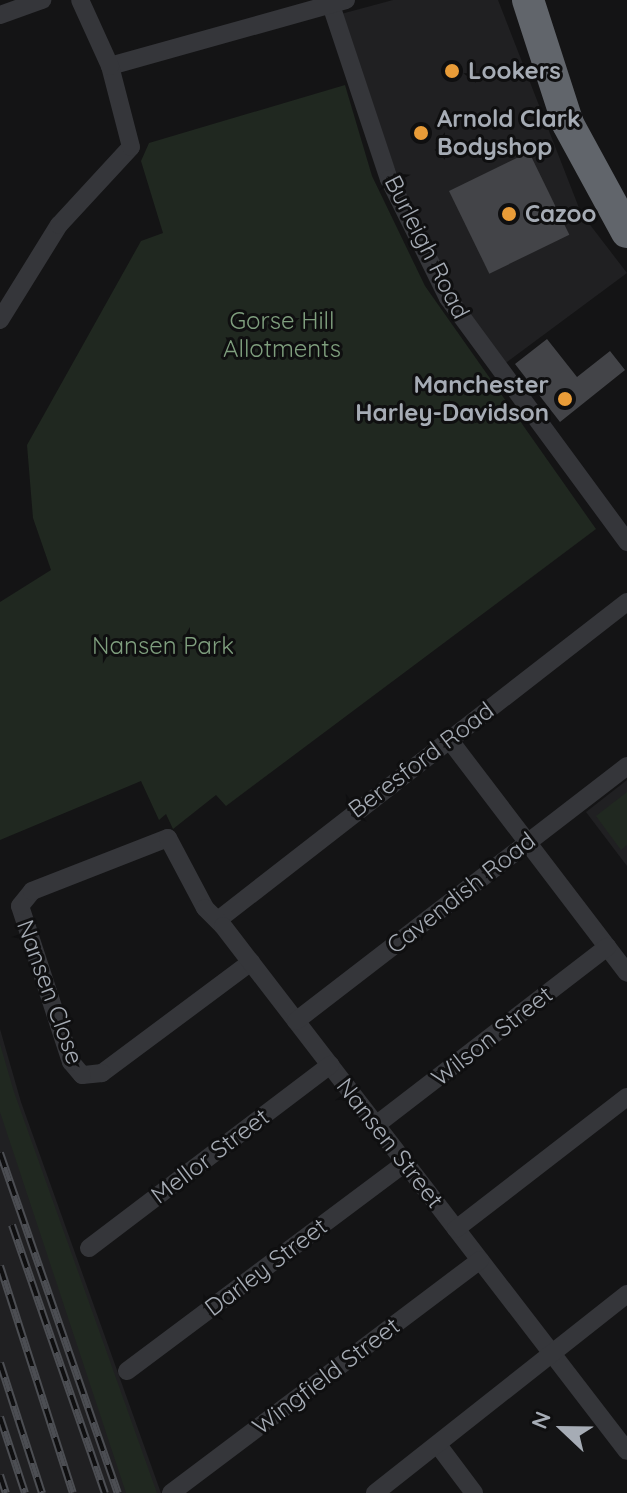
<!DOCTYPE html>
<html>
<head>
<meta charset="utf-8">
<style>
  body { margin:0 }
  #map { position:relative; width:627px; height:1493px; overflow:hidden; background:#141415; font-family:Quicksand,sans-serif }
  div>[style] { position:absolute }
  .built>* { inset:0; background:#202022 }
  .green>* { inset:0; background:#202820 }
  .building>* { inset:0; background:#434448; transform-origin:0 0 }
  .street>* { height:18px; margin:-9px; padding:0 9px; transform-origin:9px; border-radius:9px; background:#35363a }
  .highway>* { height:32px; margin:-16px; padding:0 16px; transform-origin:16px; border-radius:16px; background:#61656b }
  .rail>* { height:8px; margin-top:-4px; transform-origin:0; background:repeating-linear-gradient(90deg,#0f0f10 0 15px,#4c4e53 0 30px); box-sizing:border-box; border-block:2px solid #4c4e53 }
  .dots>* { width:22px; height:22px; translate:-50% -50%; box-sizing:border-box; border:4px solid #0f0f10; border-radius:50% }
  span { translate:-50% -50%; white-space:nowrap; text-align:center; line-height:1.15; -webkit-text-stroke:6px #0f0f10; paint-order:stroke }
  .poi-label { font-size:24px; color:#a6acb5; font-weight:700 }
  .left { translate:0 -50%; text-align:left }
  .right { translate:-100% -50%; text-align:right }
  .street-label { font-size:24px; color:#a6acb5 }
  .park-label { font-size:24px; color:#7f9f7e }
  .north { position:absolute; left:523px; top:1389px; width:80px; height:80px; -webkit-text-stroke:6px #0f0f10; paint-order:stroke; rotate:292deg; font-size:22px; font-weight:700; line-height:32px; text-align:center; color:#a6acb5 }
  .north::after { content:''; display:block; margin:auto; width:28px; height:36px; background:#a6acb5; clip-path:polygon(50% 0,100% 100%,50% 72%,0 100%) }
</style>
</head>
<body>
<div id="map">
  <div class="built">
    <i style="clip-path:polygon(393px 0,498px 0,581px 213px,627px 273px,503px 365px,443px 284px,346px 52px,341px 14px)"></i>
    <i style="clip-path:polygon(627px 780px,627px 866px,586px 812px)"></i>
    <i style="clip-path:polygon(0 1029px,21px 1102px,161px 1493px,0 1493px)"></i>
  </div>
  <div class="green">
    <i style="clip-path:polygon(345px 85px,372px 176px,425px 286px,596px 529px,226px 806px,216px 795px,173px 829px,166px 814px,159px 820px,141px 781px,0 840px,0 602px,51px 570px,33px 518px,27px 445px,141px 241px,163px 233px,141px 161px,149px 143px)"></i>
    <i style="clip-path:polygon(627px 792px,627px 845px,621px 850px,596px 816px)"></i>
    <i style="clip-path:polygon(0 1044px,14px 1092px,157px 1493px,126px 1493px,0 1112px)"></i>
  </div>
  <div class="building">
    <i style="left:529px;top:152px;width:92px;height:89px;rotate:64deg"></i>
    <i style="clip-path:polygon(547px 339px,577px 377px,610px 351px,625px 370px,560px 422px,515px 364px)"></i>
  </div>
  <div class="street">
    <i style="left:331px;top:5px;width:183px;rotate:71.6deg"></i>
    <i style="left:389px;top:179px;width:133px;rotate:63.6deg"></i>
    <i style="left:448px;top:298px;width:303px;rotate:53.7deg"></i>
    <i style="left:0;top:15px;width:45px;rotate:-19.7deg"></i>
    <i style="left:110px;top:66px;width:245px;rotate:-15.6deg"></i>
    <i style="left:0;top:320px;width:112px;rotate:-58.2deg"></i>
    <i style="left:59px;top:225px;width:106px;rotate:-47.3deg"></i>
    <i style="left:131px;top:147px;width:84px;rotate:-104.5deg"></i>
    <i style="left:110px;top:66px;width:72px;rotate:-114.4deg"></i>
    <i style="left:448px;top:738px;width:295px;rotate:52.7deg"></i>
    <i style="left:218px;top:920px;width:518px;rotate:-37.87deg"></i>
    <i style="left:251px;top:962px;width:186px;rotate:143.3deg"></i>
    <i style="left:102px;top:1073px;width:20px;rotate:174deg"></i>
    <i style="left:82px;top:1075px;width:17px;rotate:-130deg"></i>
    <i style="left:71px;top:1062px;width:164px;rotate:-108.1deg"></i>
    <i style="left:20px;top:906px;width:19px;rotate:-51deg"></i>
    <i style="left:32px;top:891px;width:146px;rotate:-21.3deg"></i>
    <i style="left:168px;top:838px;width:79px;rotate:62.1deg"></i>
    <i style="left:205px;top:908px;width:25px;rotate:45deg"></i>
    <i style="left:223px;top:926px;width:662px;rotate:52.42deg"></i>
    <i style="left:296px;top:1021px;width:418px;rotate:-37.6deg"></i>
    <i style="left:376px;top:1125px;width:292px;rotate:-37.6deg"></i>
    <i style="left:456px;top:1229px;width:216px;rotate:-37.7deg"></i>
    <i style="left:89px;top:1248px;width:303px;rotate:-37.2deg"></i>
    <i style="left:127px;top:1371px;width:347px;rotate:-36.8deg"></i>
    <i style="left:438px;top:1445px;width:60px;rotate:53.1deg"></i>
    <i style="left:171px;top:1493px;width:387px;rotate:-37deg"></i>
    <i style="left:375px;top:1493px;width:321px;rotate:-38.3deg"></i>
  </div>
  <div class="highway">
    <i style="left:528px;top:0;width:130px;rotate:72.1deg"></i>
    <i style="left:568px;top:124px;width:123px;rotate:61.4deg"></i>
  </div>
  <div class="rail">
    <i style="left:0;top:1153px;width:360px;rotate:70.9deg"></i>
    <i style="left:12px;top:1225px;width:284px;rotate:70.9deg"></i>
    <i style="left:0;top:1266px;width:238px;rotate:72.2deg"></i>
    <i style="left:0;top:1363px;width:137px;rotate:72.1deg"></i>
    <i style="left:0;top:1417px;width:80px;rotate:71.8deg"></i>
    <i style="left:0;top:1475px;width:19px;rotate:72deg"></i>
  </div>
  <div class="dots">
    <i style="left:452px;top:71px;background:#e99c38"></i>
    <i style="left:421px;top:133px;background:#e99c38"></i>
    <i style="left:509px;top:214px;background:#e99c38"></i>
    <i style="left:565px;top:399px;background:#e99c38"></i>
  </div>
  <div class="poi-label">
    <span class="left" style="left:468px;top:71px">Lookers</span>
    <span class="left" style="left:437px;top:133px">Arnold Clark<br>Bodyshop</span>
    <span class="left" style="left:525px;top:214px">Cazoo</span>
    <span class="right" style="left:549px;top:399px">Manchester<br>Harley-Davidson</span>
  </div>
  <div class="street-label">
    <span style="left:427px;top:247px;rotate:63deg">Burleigh Road</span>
    <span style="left:421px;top:760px;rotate:-37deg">Beresford Road</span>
    <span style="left:461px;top:893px;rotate:-38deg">Cavendish Road</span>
    <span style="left:50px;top:992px;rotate:70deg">Nansen Close</span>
    <span style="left:492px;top:1036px;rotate:-38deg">Wilson Street</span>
    <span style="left:390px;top:1143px;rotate:52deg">Nansen Street</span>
    <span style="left:210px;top:1156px;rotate:-37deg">Mellor Street</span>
    <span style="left:266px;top:1267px;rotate:-37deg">Darley Street</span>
    <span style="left:326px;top:1376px;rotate:-37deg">Wingfield Street</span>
  </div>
  <div class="park-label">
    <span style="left:282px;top:335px">Gorse Hill<br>Allotments</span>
    <span style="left:163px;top:646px">Nansen Park</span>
  </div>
  <div class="north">N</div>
</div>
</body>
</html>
